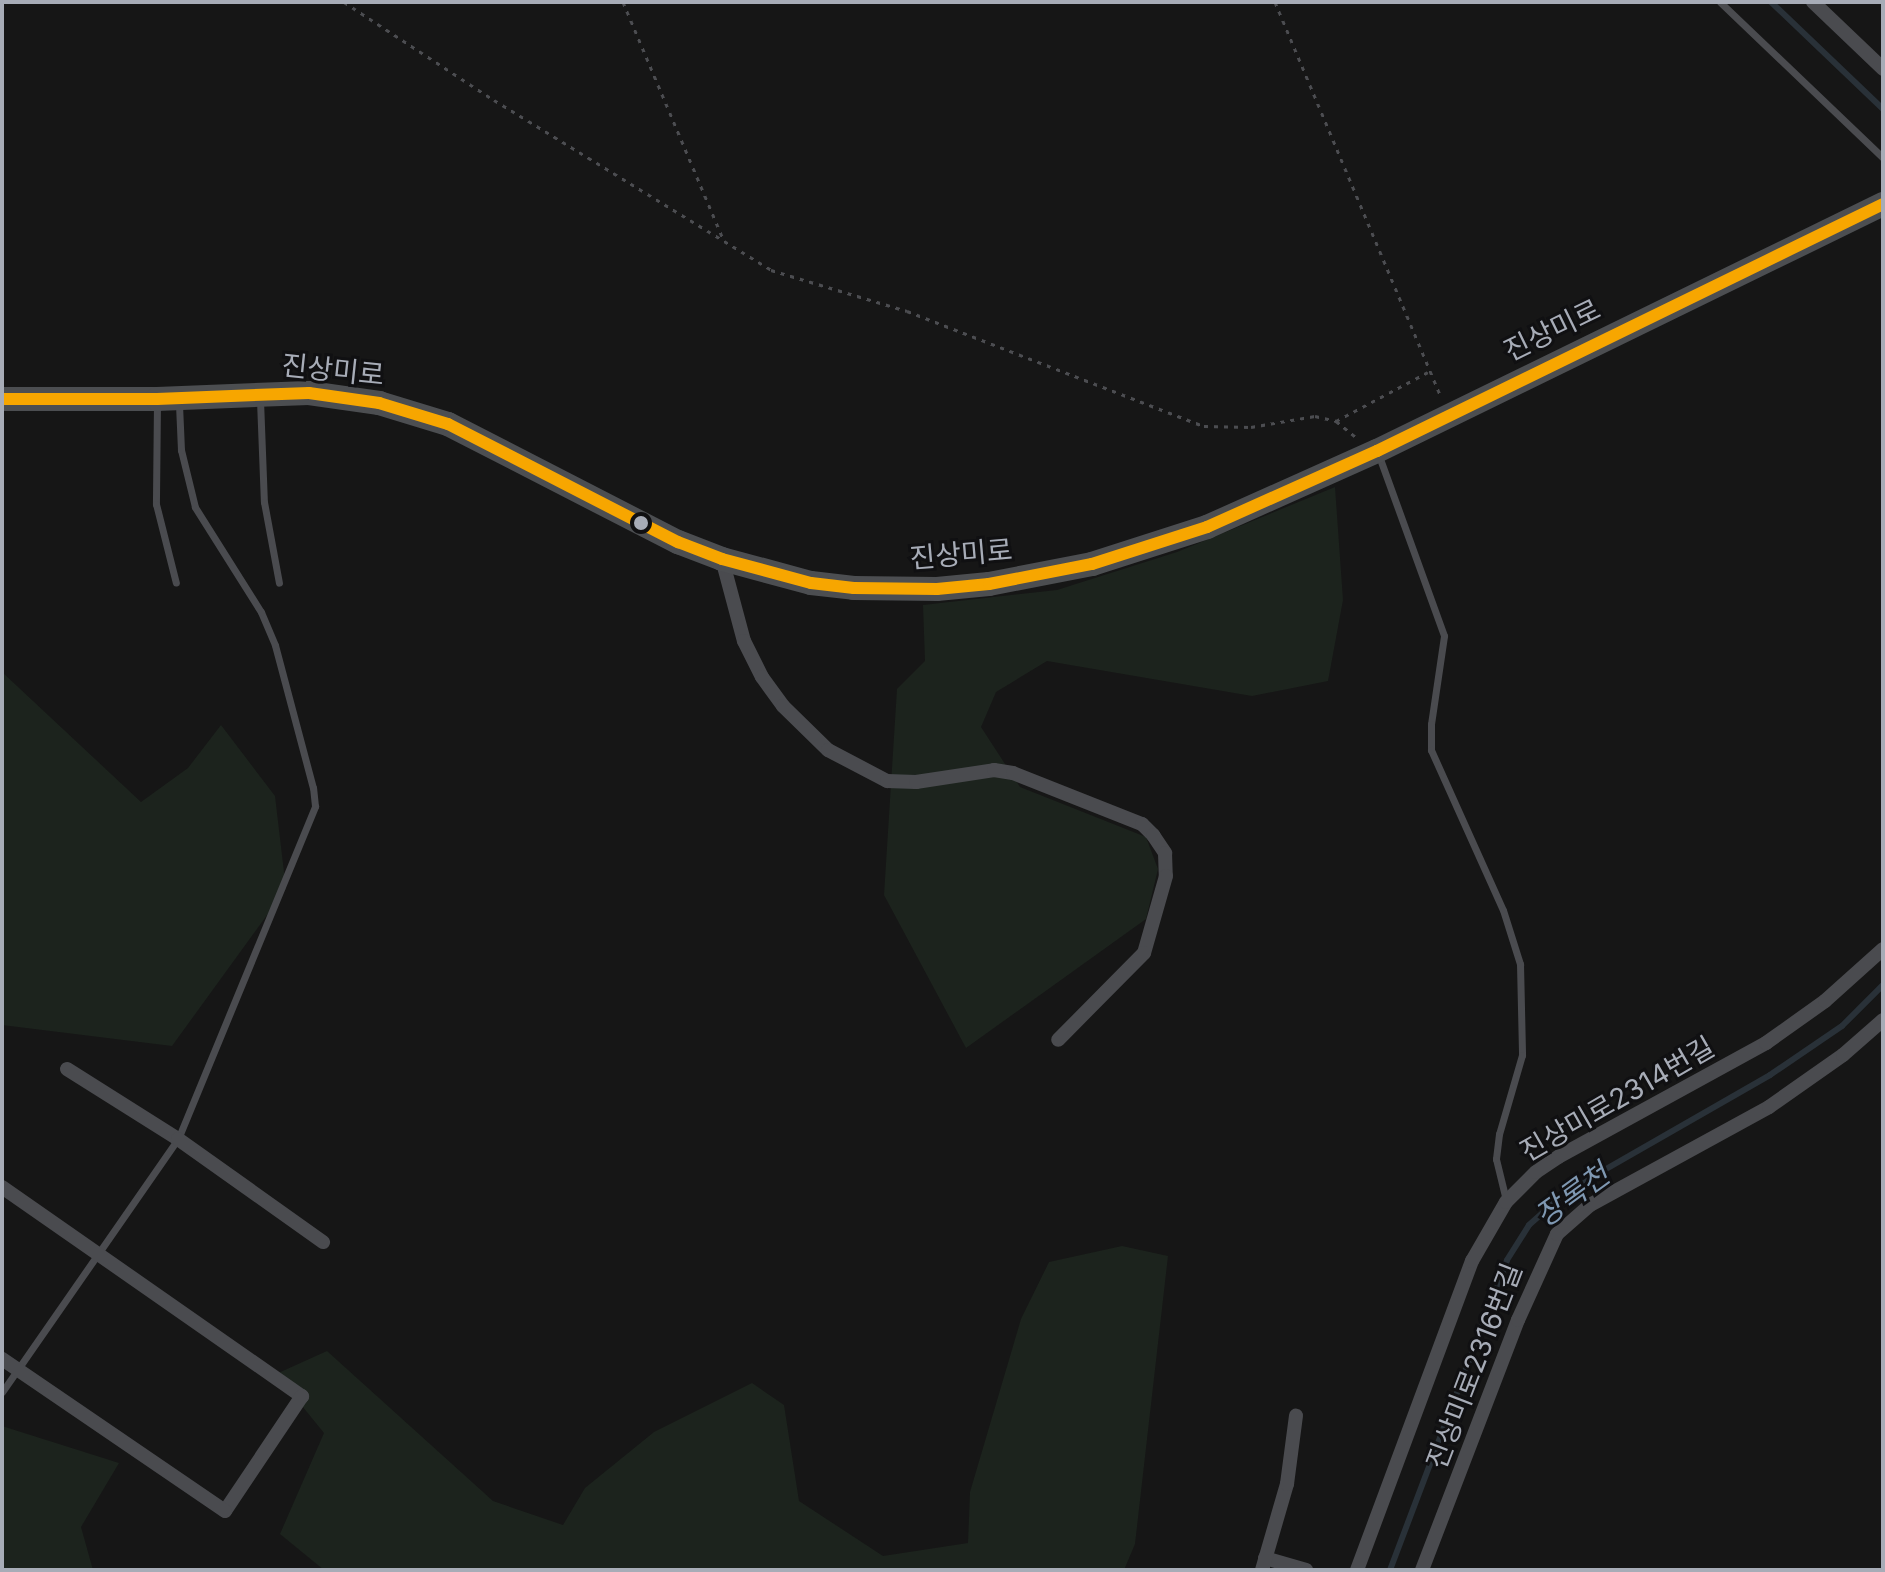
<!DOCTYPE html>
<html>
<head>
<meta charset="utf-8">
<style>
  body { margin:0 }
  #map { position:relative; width:1885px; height:1572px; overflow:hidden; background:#161616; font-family:Inter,"Noto Sans KR",sans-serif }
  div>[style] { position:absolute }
  .green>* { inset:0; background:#1c231d }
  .stream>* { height:6px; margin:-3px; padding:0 3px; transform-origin:3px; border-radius:3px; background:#293138 }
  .path>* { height:3px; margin-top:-1.5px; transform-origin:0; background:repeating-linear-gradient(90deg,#4c4d51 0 4px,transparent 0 10px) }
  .service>* { height:7px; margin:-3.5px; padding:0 3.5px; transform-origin:3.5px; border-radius:3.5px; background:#4a4b4f }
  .minor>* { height:14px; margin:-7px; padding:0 7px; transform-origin:7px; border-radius:7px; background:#4a4b4f }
  .primary>* { height:24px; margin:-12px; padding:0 12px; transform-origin:12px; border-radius:12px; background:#4c4e51 }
  .bus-1>* { height:12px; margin:-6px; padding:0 6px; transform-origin:6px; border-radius:6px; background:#f7a600 }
  .dots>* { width:22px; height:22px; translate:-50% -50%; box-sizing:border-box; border:4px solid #101012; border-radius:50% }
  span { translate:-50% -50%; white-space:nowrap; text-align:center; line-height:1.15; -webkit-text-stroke:6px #101012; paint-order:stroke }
  .street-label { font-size:28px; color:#a7acb7 }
  .water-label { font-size:30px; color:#7f98b2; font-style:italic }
  .frame { position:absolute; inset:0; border:4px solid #a7acb7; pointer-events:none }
</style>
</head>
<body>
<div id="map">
  <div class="green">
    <i style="clip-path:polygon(1335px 487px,1343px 600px,1328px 681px,1252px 696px,1047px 661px,996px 692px,981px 727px,1020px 787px,1146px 837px,1158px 869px,1146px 919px,966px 1048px,884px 895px,897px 689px,925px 661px,923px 605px,1057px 590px,1177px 552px)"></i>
    <i style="clip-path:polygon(2px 672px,141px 802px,188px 768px,221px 725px,275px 796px,286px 889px,172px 1046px,2px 1025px)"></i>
    <i style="clip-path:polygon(1122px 1246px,1168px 1256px,1135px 1544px,1124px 1570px,324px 1570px,280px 1534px,324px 1433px,276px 1374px,327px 1351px,493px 1501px,563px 1525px,585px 1488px,654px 1432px,752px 1383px,784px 1405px,799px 1501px,883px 1556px,968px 1543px,970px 1492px,1021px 1319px,1049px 1262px)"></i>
    <i style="clip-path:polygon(2px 1426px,119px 1463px,81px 1527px,93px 1570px,2px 1570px)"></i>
  </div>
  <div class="stream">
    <i style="left:1771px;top:2px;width:155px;rotate:43.7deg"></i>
    <i style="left:1390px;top:1570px;width:331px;rotate:-69.3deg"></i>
    <i style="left:1507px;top:1260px;width:41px;rotate:-57.8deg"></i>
    <i style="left:1529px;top:1225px;width:50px;rotate:-41.7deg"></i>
    <i style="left:1566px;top:1192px;width:235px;rotate:-29.8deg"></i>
    <i style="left:1770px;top:1075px;width:87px;rotate:-34.2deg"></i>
    <i style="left:1842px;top:1026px;width:58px;rotate:-45deg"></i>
  </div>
  <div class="path">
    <i style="left:344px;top:2px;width:179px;rotate:33.2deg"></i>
    <i style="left:494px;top:100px;width:325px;rotate:31.5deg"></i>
    <i style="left:771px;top:270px;width:142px;rotate:16.8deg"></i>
    <i style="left:907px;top:311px;width:318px;rotate:21.2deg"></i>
    <i style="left:1204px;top:426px;width:47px;rotate:1.2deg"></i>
    <i style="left:1251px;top:427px;width:65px;rotate:-9.8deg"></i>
    <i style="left:1315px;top:416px;width:22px;rotate:13deg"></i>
    <i style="left:1336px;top:421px;width:26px;rotate:39deg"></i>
    <i style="left:623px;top:2px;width:259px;rotate:67.1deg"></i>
    <i style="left:1275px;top:2px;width:426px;rotate:67.2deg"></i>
    <i style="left:1336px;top:421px;width:104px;rotate:-28deg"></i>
  </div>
  <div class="service">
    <i style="left:1720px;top:2px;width:226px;rotate:43.7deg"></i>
    <i style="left:260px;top:400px;width:102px;rotate:87.8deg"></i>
    <i style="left:264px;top:502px;width:82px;rotate:79.5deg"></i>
    <i style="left:157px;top:402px;width:102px;rotate:90.6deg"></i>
    <i style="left:156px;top:504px;width:81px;rotate:75.8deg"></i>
    <i style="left:1379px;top:456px;width:191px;rotate:70.1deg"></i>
    <i style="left:1444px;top:636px;width:89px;rotate:98.4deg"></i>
    <i style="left:1431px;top:724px;width:26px;rotate:90deg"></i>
    <i style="left:1431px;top:750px;width:175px;rotate:65.8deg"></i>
    <i style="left:1503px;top:910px;width:57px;rotate:72.5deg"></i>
    <i style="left:1520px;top:964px;width:91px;rotate:88.7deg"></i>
    <i style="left:1522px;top:1055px;width:82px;rotate:106.2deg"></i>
    <i style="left:1499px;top:1134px;width:25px;rotate:97deg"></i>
    <i style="left:1496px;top:1159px;width:42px;rotate:76.3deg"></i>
    <i style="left:2px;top:1392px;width:308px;rotate:-55.2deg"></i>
    <i style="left:178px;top:1139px;width:360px;rotate:-67.6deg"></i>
    <i style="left:315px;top:806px;width:18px;rotate:-96deg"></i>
    <i style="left:313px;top:788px;width:148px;rotate:-104.9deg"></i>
    <i style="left:275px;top:645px;width:36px;rotate:-113deg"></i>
    <i style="left:261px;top:612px;width:124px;rotate:-122.2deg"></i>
    <i style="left:195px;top:507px;width:59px;rotate:-103.8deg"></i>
    <i style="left:181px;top:450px;width:46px;rotate:-92.5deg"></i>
  </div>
  <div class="minor">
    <i style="left:1813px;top:2px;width:97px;rotate:43.7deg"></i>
    <i style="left:722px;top:559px;width:85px;rotate:75deg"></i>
    <i style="left:744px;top:641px;width:40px;rotate:63.4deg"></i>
    <i style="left:762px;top:677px;width:36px;rotate:54deg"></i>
    <i style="left:783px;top:706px;width:63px;rotate:44.4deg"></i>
    <i style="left:828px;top:750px;width:67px;rotate:27.7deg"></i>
    <i style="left:887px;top:781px;width:29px;rotate:2deg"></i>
    <i style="left:916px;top:782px;width:79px;rotate:-8.7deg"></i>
    <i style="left:994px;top:770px;width:19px;rotate:9deg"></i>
    <i style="left:1013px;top:773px;width:139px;rotate:21.6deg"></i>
    <i style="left:1142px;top:824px;width:16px;rotate:45deg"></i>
    <i style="left:1153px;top:835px;width:22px;rotate:56deg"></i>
    <i style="left:1165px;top:853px;width:23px;rotate:88deg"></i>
    <i style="left:1166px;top:876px;width:80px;rotate:105.9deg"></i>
    <i style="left:1144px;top:953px;width:122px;rotate:134.7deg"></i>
    <i style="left:67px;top:1069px;width:131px;rotate:32.2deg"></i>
    <i style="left:178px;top:1139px;width:178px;rotate:35.4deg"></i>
    <i style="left:2px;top:1187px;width:366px;rotate:34.9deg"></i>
    <i style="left:302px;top:1396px;width:138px;rotate:123.8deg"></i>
    <i style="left:225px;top:1511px;width:270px;rotate:-145.7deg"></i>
    <i style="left:1265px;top:1558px;width:43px;rotate:16.3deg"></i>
    <i style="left:1262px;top:1570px;width:90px;rotate:-73.8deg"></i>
    <i style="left:1287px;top:1484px;width:69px;rotate:-82.5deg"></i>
    <i style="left:1357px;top:1570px;width:330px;rotate:-69.6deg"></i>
    <i style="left:1472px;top:1261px;width:68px;rotate:-60deg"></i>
    <i style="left:1506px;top:1202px;width:42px;rotate:-45deg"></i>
    <i style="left:1536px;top:1172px;width:27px;rotate:-34deg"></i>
    <i style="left:1558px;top:1157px;width:237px;rotate:-28.7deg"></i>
    <i style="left:1766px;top:1043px;width:72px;rotate:-35.4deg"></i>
    <i style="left:1825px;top:1001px;width:78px;rotate:-41.9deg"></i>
    <i style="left:1422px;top:1570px;width:268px;rotate:-69deg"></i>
    <i style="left:1518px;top:1320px;width:94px;rotate:-65.6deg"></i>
    <i style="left:1557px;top:1234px;width:44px;rotate:-41.3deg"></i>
    <i style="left:1590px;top:1205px;width:204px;rotate:-28.7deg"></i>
    <i style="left:1769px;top:1107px;width:90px;rotate:-35.1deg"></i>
    <i style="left:1843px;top:1055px;width:53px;rotate:-41.2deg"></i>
  </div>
  <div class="primary">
    <i style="left:2px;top:399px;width:155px"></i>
    <i style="left:157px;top:399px;width:152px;rotate:-2.3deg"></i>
    <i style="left:309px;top:393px;width:71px;rotate:8.1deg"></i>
    <i style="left:379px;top:403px;width:72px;rotate:16.9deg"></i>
    <i style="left:448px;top:424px;width:259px;rotate:27.2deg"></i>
    <i style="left:678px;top:542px;width:47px;rotate:21.1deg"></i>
    <i style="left:722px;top:559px;width:92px;rotate:15.1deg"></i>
    <i style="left:811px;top:583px;width:43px;rotate:6.6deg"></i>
    <i style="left:854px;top:588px;width:83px;rotate:0.7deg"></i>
    <i style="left:937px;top:589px;width:52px;rotate:-5.5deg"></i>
    <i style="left:989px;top:584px;width:105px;rotate:-11deg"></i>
    <i style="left:1092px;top:564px;width:121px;rotate:-17.8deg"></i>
    <i style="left:1207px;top:527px;width:186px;rotate:-24.1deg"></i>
    <i style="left:1377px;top:451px;width:563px;rotate:-26.02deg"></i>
  </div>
  <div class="bus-1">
    <i style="left:2px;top:399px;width:155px"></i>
    <i style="left:157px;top:399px;width:152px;rotate:-2.3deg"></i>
    <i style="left:309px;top:393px;width:71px;rotate:8.1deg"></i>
    <i style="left:379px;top:403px;width:72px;rotate:16.9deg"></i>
    <i style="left:448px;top:424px;width:259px;rotate:27.2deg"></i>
    <i style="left:678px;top:542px;width:47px;rotate:21.1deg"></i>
    <i style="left:722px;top:559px;width:92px;rotate:15.1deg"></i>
    <i style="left:811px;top:583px;width:43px;rotate:6.6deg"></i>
    <i style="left:854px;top:588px;width:83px;rotate:0.7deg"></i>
    <i style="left:937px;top:589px;width:52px;rotate:-5.5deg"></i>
    <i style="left:989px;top:584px;width:105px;rotate:-11deg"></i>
    <i style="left:1092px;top:564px;width:121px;rotate:-17.8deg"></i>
    <i style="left:1207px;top:527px;width:186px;rotate:-24.1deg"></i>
    <i style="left:1377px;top:451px;width:563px;rotate:-26.02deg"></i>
  </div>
  <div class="dots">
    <i style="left:641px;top:523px;background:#a7acb7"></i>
  </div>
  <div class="street-label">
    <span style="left:1552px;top:330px;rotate:-26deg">진상미로</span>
    <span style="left:333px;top:370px;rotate:6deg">진상미로</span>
    <span style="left:961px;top:554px;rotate:-5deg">진상미로</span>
    <span style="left:1617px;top:1099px;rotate:-30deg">진상미로2314번길</span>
    <span style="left:1474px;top:1366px;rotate:-69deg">진상미로2316번길</span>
  </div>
  <div class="water-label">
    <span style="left:1572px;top:1195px;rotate:-36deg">장록천</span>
  </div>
  <div class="frame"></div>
</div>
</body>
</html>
